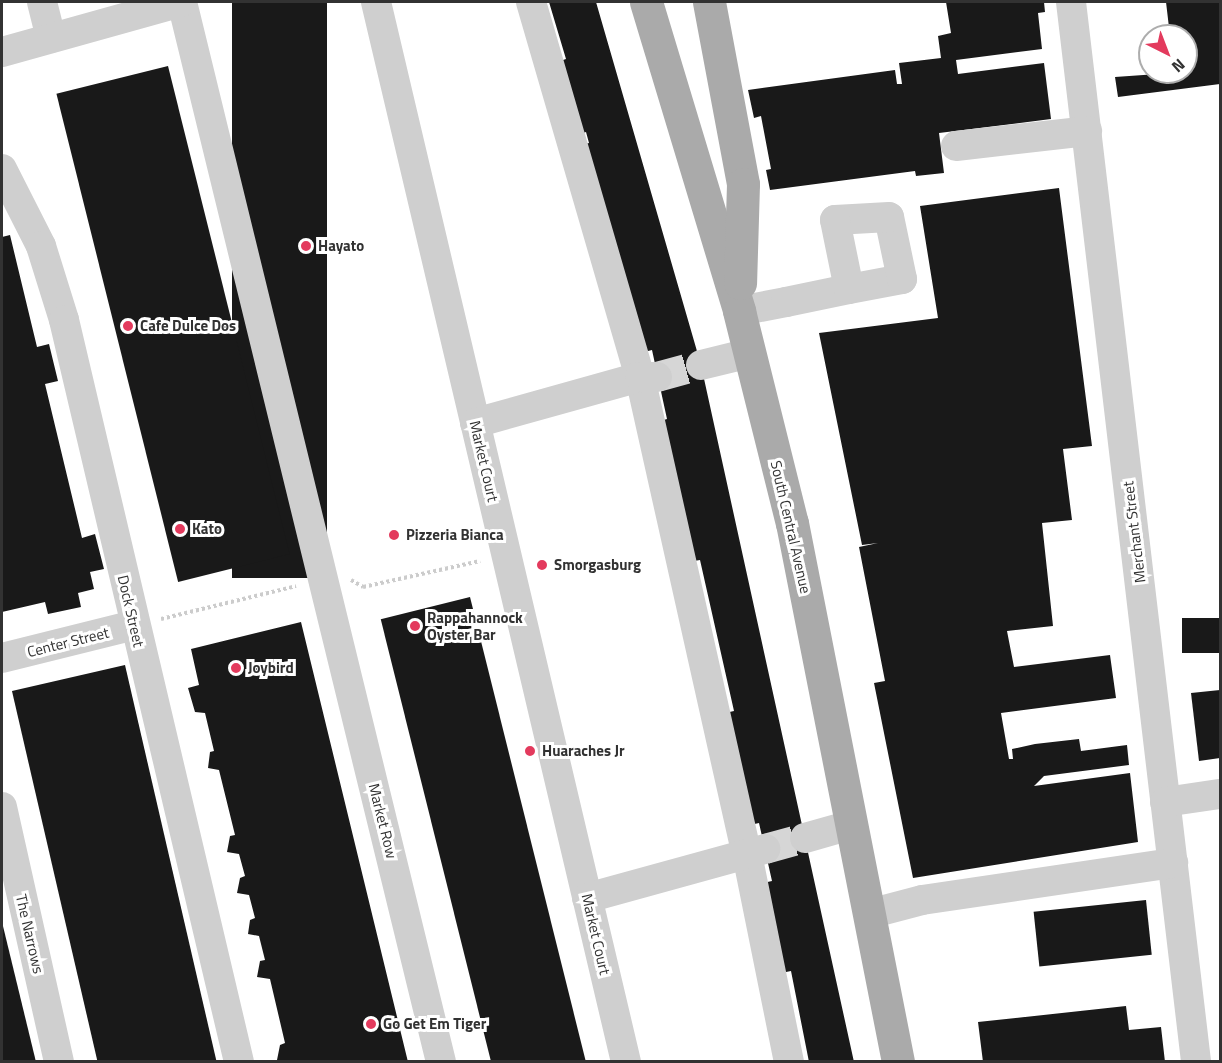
<!DOCTYPE html>
<html>
<head>
<meta charset="utf-8">
<style>
  body { margin:0 }
  #map { position:relative; width:1222px; height:1063px; overflow:hidden; background:#fff; font-family:"Titillium Web",sans-serif }
  div>[style] { position:absolute }
  .building>* { inset:0; background:#191919; transform-origin:0 0 }
  .minor-tunnel>* { height:30px; margin-top:-15px; transform-origin:0; background:repeating-linear-gradient(90deg,#d6d6d6 0 30px,transparent 0 45px) }
  .path>* { height:4px; margin-top:-2px; transform-origin:0; background:repeating-linear-gradient(90deg,#ccc 0 3px,transparent 0 6px) }
  .minor>* { height:30px; margin:-15px; padding:0 15px; transform-origin:15px; border-radius:15px; background:#cfcfcf }
  .major>* { height:33px; margin:-16.5px; padding:0 16.5px; transform-origin:16.5px; border-radius:16.5px; background:#aaa }
  .dots>* { width:16px; height:16px; translate:-50% -50%; box-sizing:border-box; border:3px solid #fff; border-radius:50% }
  span { translate:-50% -50%; white-space:nowrap; text-align:center; line-height:1.15; -webkit-text-stroke:6px #fff; paint-order:stroke }
  .poi-label { font-size:15px; color:#323232; font-weight:700 }
  .left { translate:0 -50%; text-align:left }
  .street-label { font-size:15px; color:#323232 }
  .frame { position:absolute; inset:0; border:3px solid #323232; pointer-events:none }
  .north { position:absolute; left:1138px; top:24px; width:60px; height:60px; box-sizing:border-box; background:#fff; border:2px solid #adadad; border-radius:50%; rotate:138deg; font-size:16px; font-weight:700; line-height:24px; text-align:center; color:#323232 }
  .north::after { content:''; display:block; margin:auto; width:21px; height:27px; background:#e33a5d; clip-path:polygon(50% 0,100% 100%,50% 72%,0 100%) }
</style>
</head>
<body>
<div id="map">
  <div class="building">
    <i style="left:232px;top:2px;width:95px;height:576px"></i>
    <i style="clip-path:polygon(549px 2px,596px 2px,701px 365px,854px 1062px,809px 1062px,791px 971px,781px 973px,763px 883px,772px 881px,759px 823px,750px 825px,725px 713px,734px 711px,700px 560px,688px 562px,657px 422px,667px 419px,652px 350px,640px 353px,581px 145px,589px 143px,586px 132px,577px 135px,557px 62px,566px 59px)"></i>
    <i style="clip-path:polygon(946px 2px,1044px 2px,1045px 12px,1038px 13px,1042px 49px,956px 60px,958px 74px,1044px 63px,1051px 119px,939px 133px,944px 173px,916px 176px,915px 171px,770px 190px,766px 170px,771px 169px,761px 116px,754px 118px,748px 90px,895px 70px,897px 84px,902px 84px,899px 63px,941px 58px,938px 36px,951px 33px)"></i>
    <i style="clip-path:polygon(1166px 2px,1220px 2px,1220px 84px,1118px 97px,1115px 77px,1186px 72px,1186px 36px,1170px 36px)"></i>
    <i style="left:168px;top:66px;width:503px;height:115px;rotate:76deg"></i>
    <i style="clip-path:polygon(1059px 188px,1092px 446px,1063px 449px,1072px 520px,1042px 523px,1053px 626px,1007px 631px,1014px 667px,1110px 655px,1116px 698px,1001px 713px,1009px 759px,1013px 759px,1012px 749px,1035px 744px,1079px 739px,1081px 751px,1127px 745px,1129px 765px,1044px 776px,1034px 786px,1130px 773px,1138px 842px,913px 878px,874px 683px,885px 681px,859px 547px,878px 543px,862px 545px,819px 333px,938px 318px,920px 206px)"></i>
    <i style="clip-path:polygon(10px 235px,37px 347px,49px 344px,58px 381px,45px 384px,82px 538px,95px 534px,104px 569px,90px 572px,94px 589px,78px 593px,81px 607px,48px 614px,45px 602px,2px 612px,2px 237px)"></i>
    <i style="left:470px;top:597px;width:478px;height:92px;rotate:76deg"></i>
    <i style="left:1220px;top:618px;width:35px;height:38px;rotate:90deg"></i>
    <i style="clip-path:polygon(301px 622px,408px 1062px,277px 1060px,280px 1045px,285px 1043px,270px 979px,257px 977px,260px 961px,265px 960px,259px 936px,248px 934px,250px 920px,255px 918px,249px 895px,237px 893px,240px 878px,245px 876px,239px 854px,227px 852px,230px 836px,235px 835px,219px 770px,208px 768px,210px 752px,214px 751px,205px 713px,195px 712px,188px 688px,199px 685px,191px 649px)"></i>
    <i style="left:125px;top:665px;width:408px;height:116px;rotate:77deg"></i>
    <i style="clip-path:polygon(1220px 690px,1220px 758px,1199px 761px,1191px 693px)"></i>
    <i style="left:1146px;top:900px;width:55px;height:113px;rotate:84deg"></i>
    <i style="clip-path:polygon(2px 922px,36px 1062px,2px 1062px)"></i>
    <i style="clip-path:polygon(1126px 1006px,1129px 1030px,1161px 1027px,1165px 1062px,983px 1062px,978px 1022px)"></i>
  </div>
  <div class="minor-tunnel">
    <i style="left:657px;top:377px;width:46px;rotate:-15.3deg"></i>
    <i style="left:765px;top:849px;width:41px;rotate:-15.4deg"></i>
  </div>
  <div class="path">
    <i style="left:351px;top:580px;width:14px;rotate:30deg"></i>
    <i style="left:363px;top:587px;width:120px;rotate:-12.5deg"></i>
    <i style="left:161px;top:619px;width:139px;rotate:-13.7deg"></i>
  </div>
  <div class="minor">
    <i style="left:42px;top:2px;width:37px;rotate:76deg"></i>
    <i style="left:182px;top:2px;width:1091px;rotate:76.27deg"></i>
    <i style="left:376px;top:2px;width:1089px;rotate:76.73deg"></i>
    <i style="left:531px;top:2px;width:391px;rotate:73.8deg"></i>
    <i style="left:640px;top:377px;width:489px;rotate:77.4deg"></i>
    <i style="left:747px;top:854px;width:212px;rotate:78.6deg"></i>
    <i style="left:1071px;top:2px;width:1067px;rotate:83.27deg"></i>
    <i style="left:2px;top:52px;width:186px;rotate:-15.6deg"></i>
    <i style="left:956px;top:146px;width:132px;rotate:-6.5deg"></i>
    <i style="left:2px;top:169px;width:86px;rotate:63.1deg"></i>
    <i style="left:41px;top:246px;width:77px;rotate:72.7deg"></i>
    <i style="left:64px;top:320px;width:762px;rotate:76.73deg"></i>
    <i style="left:739px;top:311px;width:48px;rotate:-10.8deg"></i>
    <i style="left:786px;top:302px;width:64px;rotate:-11.7deg"></i>
    <i style="left:849px;top:289px;width:54px;rotate:-10.7deg"></i>
    <i style="left:902px;top:279px;width:63px;rotate:-101.8deg"></i>
    <i style="left:889px;top:217px;width:54px;rotate:176.8deg"></i>
    <i style="left:835px;top:220px;width:70px;rotate:78.5deg"></i>
    <i style="left:701px;top:365px;width:50px;rotate:-13.8deg"></i>
    <i style="left:475px;top:423px;width:171px;rotate:-15.6deg"></i>
    <i style="left:640px;top:377px;width:17px"></i>
    <i style="left:2px;top:658px;width:136px;rotate:-14deg"></i>
    <i style="left:1165px;top:802px;width:56px;rotate:-8.3deg"></i>
    <i style="left:2px;top:807px;width:261px;rotate:77.4deg"></i>
    <i style="left:805px;top:838px;width:48px;rotate:-15.8deg"></i>
    <i style="left:587px;top:898px;width:185px;rotate:-15.4deg"></i>
    <i style="left:869px;top:914px;width:55px;rotate:-14.8deg"></i>
    <i style="left:922px;top:900px;width:254px;rotate:-8.4deg"></i>
  </div>
  <div class="major">
    <i style="left:646px;top:2px;width:323px;rotate:73.2deg"></i>
    <i style="left:739px;top:311px;width:219px;rotate:76deg"></i>
    <i style="left:792px;top:523px;width:549px;rotate:78.87deg"></i>
    <i style="left:709px;top:2px;width:185px;rotate:79.4deg"></i>
    <i style="left:743px;top:184px;width:99px;rotate:91.7deg"></i>
  </div>
  <div class="dots">
    <i style="left:306px;top:246px;background:#e33a5d"></i>
    <i style="left:128px;top:326px;background:#e33a5d"></i>
    <i style="left:180px;top:529px;background:#e33a5d"></i>
    <i style="left:394px;top:535px;background:#e33a5d"></i>
    <i style="left:542px;top:565px;background:#e33a5d"></i>
    <i style="left:415px;top:626px;background:#e33a5d"></i>
    <i style="left:236px;top:668px;background:#e33a5d"></i>
    <i style="left:530px;top:751px;background:#e33a5d"></i>
    <i style="left:371px;top:1024px;background:#e33a5d"></i>
  </div>
  <div class="poi-label">
    <span class="left" style="left:318px;top:246px">Hayato</span>
    <span class="left" style="left:140px;top:326px">Cafe Dulce Dos</span>
    <span class="left" style="left:192px;top:529px">Kato</span>
    <span class="left" style="left:406px;top:535px">Pizzeria Bianca</span>
    <span class="left" style="left:554px;top:565px">Smorgasburg</span>
    <span class="left" style="left:427px;top:626px">Rappahannock<br>Oyster Bar</span>
    <span class="left" style="left:248px;top:668px">Joybird</span>
    <span class="left" style="left:542px;top:751px">Huaraches Jr</span>
    <span class="left" style="left:383px;top:1024px">Go Get Em Tiger</span>
  </div>
  <div class="street-label">
    <span style="left:484px;top:461px;rotate:77deg">Market Court</span>
    <span style="left:791px;top:527px;rotate:77deg">South Central Avenue</span>
    <span style="left:1134px;top:532px;rotate:-97deg">Merchant Street</span>
    <span style="left:131px;top:611px;rotate:77deg">Dock Street</span>
    <span style="left:68px;top:642px;rotate:-14deg">Center Street</span>
    <span style="left:383px;top:821px;rotate:76deg">Market Row</span>
    <span style="left:30px;top:934px;rotate:77deg">The Narrows</span>
    <span style="left:596px;top:934px;rotate:77deg">Market Court</span>
  </div>
  <div class="frame"></div>
  <div class="north">N</div>
</div>
</body>
</html>
